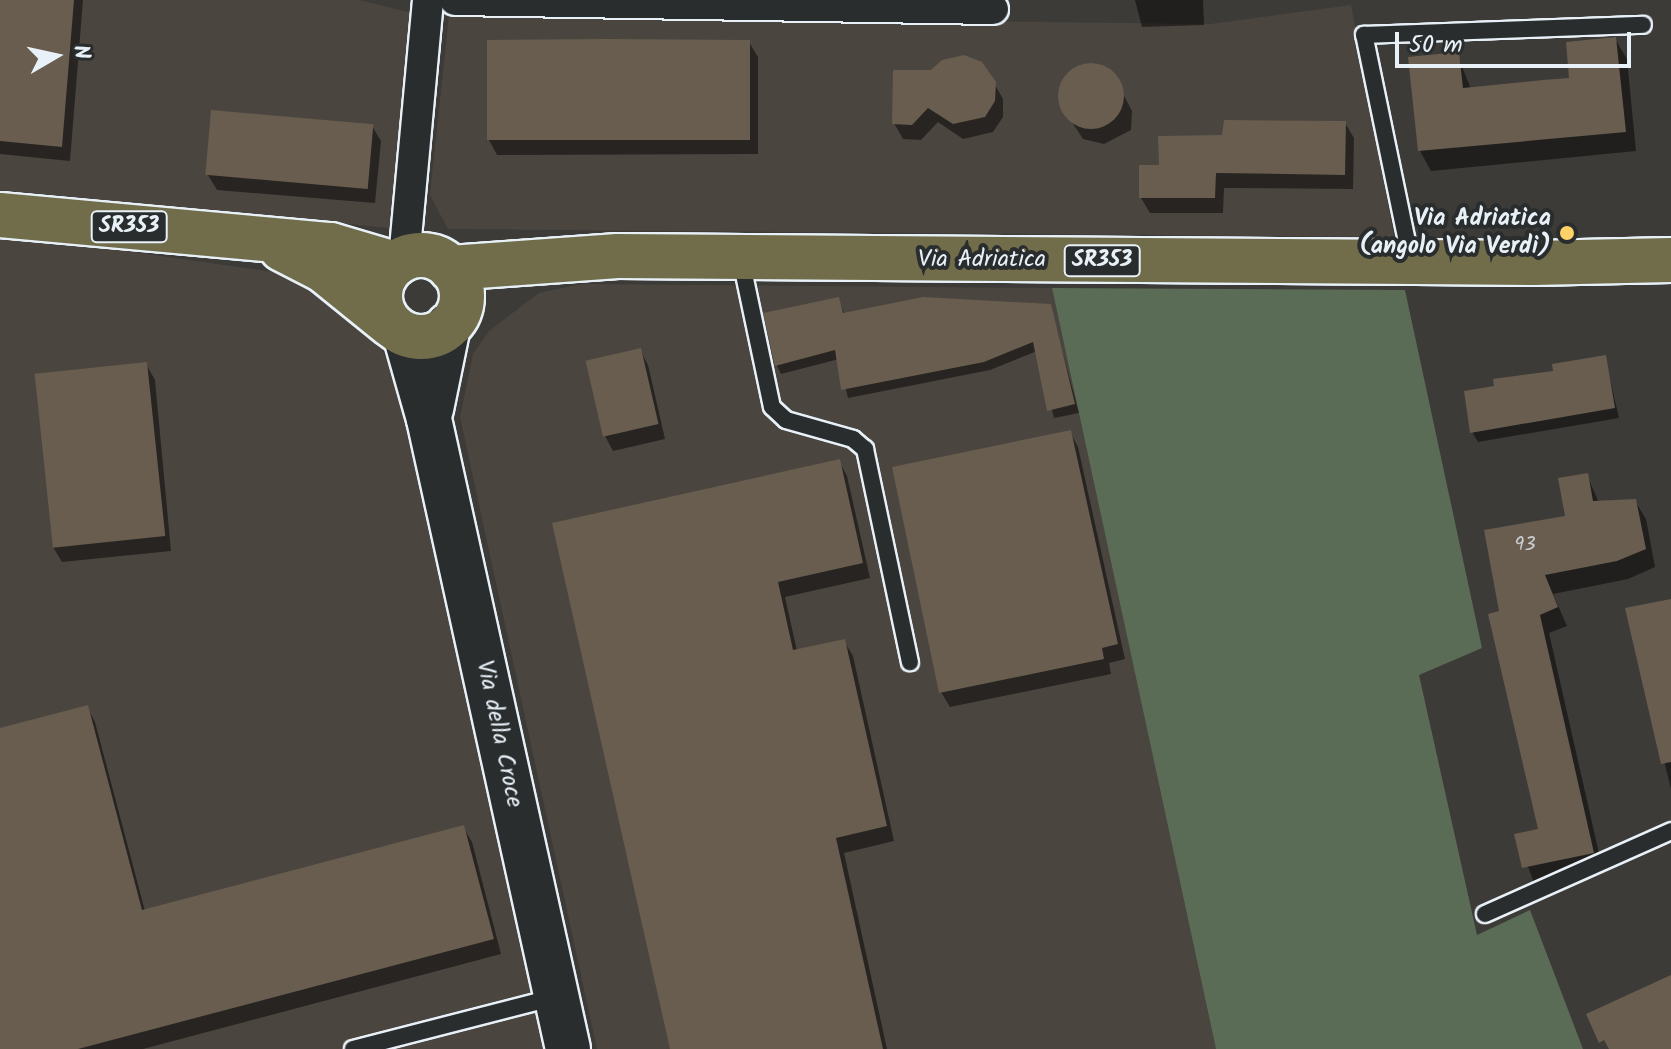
<!DOCTYPE html>
<html>
<head>
<meta charset="utf-8">
<style>
  body { margin:0 }
  #map { position:relative; width:1671px; height:1049px; overflow:hidden; background:#3d3b38; font-family:Kalam,sans-serif }
  div>[style] { position:absolute }
  .built>* { inset:0; background:#4a453f }
  .green>* { inset:0; background:#5a6c56 }
  .shadow>* { inset:0; background:#0007 }
  .building>* { inset:0; background:#685d4f; transform-origin:0 0 }
  .round { border-radius:50% }
  .roads { filter:drop-shadow(2px 0 #e8f1f8) drop-shadow(-2px 0 #e8f1f8) drop-shadow(0 2px #e8f1f8) drop-shadow(0 -2px #e8f1f8) }
  .lane>* { height:16px; margin:-8px; padding:0 8px; transform-origin:8px; border-radius:8px; background:#2a2d2e }
  .street>* { height:30px; margin:-15px; padding:0 15px; transform-origin:15px; border-radius:15px; background:#2a2d2e }
  .secondary>* { height:44px; margin:-22px; padding:0 22px; transform-origin:22px; border-radius:22px; background:#2a2d2e }
  .primary>* { height:44px; margin:-22px; padding:0 22px; transform-origin:22px; border-radius:22px; background:#716d4b }
  .primary>.ring { margin:-22px; padding:0; box-sizing:content-box; background:none; border:44px solid #716d4b; border-radius:50% }
  .dots>* { width:22px; height:22px; translate:-50% -50%; box-sizing:border-box; border:4px solid #2a2d2e; border-radius:50% }
  span { translate:-50% -50%; white-space:nowrap; text-align:center; line-height:1.15; -webkit-text-stroke:8px #2a2d2e; paint-order:stroke }
  .number-label { font-size:20px; color:#c8ccce }
  .number-label span { -webkit-text-stroke-width:0 }
  .shield-label span { padding:2px 6px; background:#2a2d2e; border:2px solid; border-radius:6px; -webkit-text-stroke-width:0 }
  .shield-label { font-size:22px; color:#e8f1f8; font-weight:700 }
  .poi-label { font-size:24px; color:#e8f1f8; font-weight:700 }
  .right { translate:-100% -50%; text-align:right }
  .street-label { font-size:24px; color:#e8f1f8 }
  .north { position:absolute; left:16px; top:16px; width:80px; height:80px; -webkit-text-stroke:6px #2a2d2e; paint-order:stroke; rotate:81deg; font-size:22px; font-weight:700; line-height:32px; text-align:center; color:#e8f1f8 }
  .north::after { content:''; display:block; margin:auto; width:28px; height:36px; background:#e8f1f8; clip-path:polygon(50% 0,100% 100%,50% 72%,0 100%) }
  .scale { position:absolute; left:1395px; top:32px; width:236px; height:36px; box-sizing:border-box; border:4px solid #e8f1f8; border-top:0; padding-left:10px; font-size:24px; line-height:28px; white-space:nowrap; color:#e8f1f8; -webkit-text-stroke:6px #2a2d2e; paint-order:stroke }
</style>
</head>
<body>
<div id="map">
  <div class="built">
    <i style="clip-path:polygon(0 0,359px 0,412px 13px,389px 228px,0 190px)"></i>
    <i style="clip-path:polygon(1351px 5px,1394px 237px,448px 229px,430px 195px,449px 15px,1211px 24px)"></i>
    <i style="clip-path:polygon(0 233px,280px 273px,305px 282px,358px 320px,379px 345px,395px 374px,447px 581px,543px 1049px,0 1049px)"></i>
    <i style="clip-path:polygon(581px 284px,1052px 288px,1216px 1049px,597px 1049px,460px 417px,473px 354px,489px 331px,539px 293px)"></i>
  </div>
  <div class="green">
    <i style="clip-path:polygon(1052px 288px,1405px 290px,1482px 648px,1419px 675px,1477px 935px,1530px 910px,1583px 1049px,1216px 1049px)"></i>
  </div>
  <div class="shadow">
    <i style="clip-path:polygon(0 0,83px 0,70px 161px,0 154px)"></i>
    <i style="clip-path:polygon(1135px 0,1203px 0,1204px 25px,1142px 27px)"></i>
    <i style="clip-path:polygon(1615px 39px,1627px 59px,1636px 151px,1431px 171px,1420px 151px,1410px 59px,1457px 54px,1471px 89px,1571px 80px)"></i>
    <i style="clip-path:polygon(749px 42px,758px 57px,758px 154px,497px 155px,489px 140px)"></i>
    <i style="clip-path:polygon(1090px 64px,1112px 73px,1132px 111px,1131px 130px,1104px 144px,1083px 139px,1062px 107px,1065px 78px)"></i>
    <i style="clip-path:polygon(986px 69px,1003px 99px,1003px 117px,993px 132px,963px 139px,938px 122px,921px 140px,903px 139px,894px 123px)"></i>
    <i style="clip-path:polygon(1345px 123px,1354px 138px,1353px 189px,1224px 188px,1223px 213px,1150px 213px,1141px 198px,1161px 167px,1224px 137px)"></i>
    <i style="clip-path:polygon(372px 126px,381px 141px,375px 203px,217px 190px,208px 175px)"></i>
    <i style="clip-path:polygon(838px 299px,845px 315px,1050px 306px,1079px 413px,1054px 418px,1037px 351px,990px 370px,848px 398px,839px 359px,781px 374px,777px 366px)"></i>
    <i style="clip-path:polygon(640px 350px,648px 365px,665px 439px,613px 451px,605px 436px)"></i>
    <i style="clip-path:polygon(1605px 357px,1619px 418px,1478px 442px,1472px 432px,1555px 373px)"></i>
    <i style="clip-path:polygon(146px 364px,155px 380px,171px 551px,62px 562px,53px 547px)"></i>
    <i style="clip-path:polygon(1070px 432px,1078px 447px,1125px 659px,1109px 663px,1111px 674px,950px 707px,941px 692px)"></i>
    <i style="clip-path:polygon(839px 461px,847px 476px,870px 578px,785px 597px,797px 651px,844px 641px,853px 656px,894px 841px,844px 853px,887px 1049px,672px 1049px,555px 524px)"></i>
    <i style="clip-path:polygon(1587px 475px,1599px 503px,1635px 501px,1646px 519px,1655px 567px,1628px 579px,1553px 594px,1567px 626px,1549px 633px,1603px 871px,1535px 886px,1517px 836px,1540px 831px,1501px 612px,1567px 517px)"></i>
    <i style="clip-path:polygon(1671px 601px,1671px 789px,1627px 610px)"></i>
    <i style="clip-path:polygon(87px 707px,95px 722px,145px 911px,463px 827px,472px 842px,501px 954px,143px 1049px,0 1049px,0 730px)"></i>
  </div>
  <div class="building">
    <i style="clip-path:polygon(0 0,74px 0,62px 147px,0 141px)"></i>
    <i style="clip-path:polygon(1616px 37px,1626px 132px,1418px 151px,1408px 57px,1459px 52px,1463px 88px,1543px 80px,1569px 78px,1566px 42px)"></i>
    <i style="clip-path:polygon(607px 39px,750px 40px,750px 140px,487px 140px,487px 40px)"></i>
    <i style="clip-path:polygon(964px 55px,982px 62px,996px 82px,995px 101px,985px 117px,953px 124px,928px 108px,912px 125px,892px 124px,893px 70px,931px 70px,942px 60px)"></i>
    <i class="round" style="left:1058px;top:63px;width:66px;height:66px"></i>
    <i style="left:211px;top:110px;width:163px;height:65px;rotate:5deg"></i>
    <i style="clip-path:polygon(1224px 120px,1346px 121px,1345px 175px,1216px 173px,1215px 198px,1139px 198px,1139px 165px,1159px 165px,1158px 136px,1222px 135px)"></i>
    <i style="clip-path:polygon(839px 297px,843px 313px,923px 297px,1051px 304px,1075px 404px,1047px 411px,1033px 342px,984px 362px,841px 390px,835px 350px,775px 366px,763px 313px)"></i>
    <i style="left:641px;top:348px;width:78px;height:57px;rotate:77deg"></i>
    <i style="clip-path:polygon(1606px 355px,1615px 408px,1470px 433px,1464px 391px,1494px 386px,1493px 379px,1553px 371px,1552px 364px)"></i>
    <i style="left:147px;top:362px;width:175px;height:113px;rotate:84deg"></i>
    <i style="clip-path:polygon(1071px 430px,1118px 644px,1102px 648px,1104px 659px,939px 693px,892px 467px)"></i>
    <i style="clip-path:polygon(840px 459px,863px 563px,778px 582px,793px 650px,845px 639px,887px 826px,836px 838px,883px 1049px,670px 1049px,552px 523px)"></i>
    <i style="clip-path:polygon(1588px 473px,1593px 501px,1636px 499px,1646px 549px,1617px 561px,1545px 575px,1558px 607px,1540px 615px,1594px 853px,1522px 868px,1514px 834px,1538px 829px,1488px 614px,1499px 611px,1484px 530px,1565px 516px,1558px 478px)"></i>
    <i style="clip-path:polygon(1671px 599px,1671px 762px,1661px 764px,1625px 608px)"></i>
    <i style="clip-path:polygon(88px 705px,142px 910px,464px 825px,494px 939px,78px 1049px,0 1049px,0 728px)"></i>
    <i style="clip-path:polygon(1671px 975px,1671px 1049px,1609px 1049px,1604px 1040px,1599px 1043px,1586px 1014px)"></i>
  </div>
  <div class="roads">
    <div class="lane">
      <i style="left:741px;top:260px;width:150px;rotate:78.1deg"></i>
      <i style="left:772px;top:407px;width:19px;rotate:43deg"></i>
      <i style="left:786px;top:420px;width:70px;rotate:15.8deg"></i>
      <i style="left:853px;top:439px;width:16px;rotate:40deg"></i>
      <i style="left:865px;top:449px;width:218px;rotate:78.1deg"></i>
      <i style="left:1411px;top:261px;width:231px;rotate:-101.7deg"></i>
      <i style="left:1364px;top:35px;width:279px;rotate:-2.1deg"></i>
      <i style="left:1485px;top:914px;width:204px;rotate:-24deg"></i>
      <i style="left:353px;top:1049px;width:209px;rotate:-14.4deg"></i>
    </div>
    <div class="street">
      <i style="left:455px;top:0;width:538px;rotate:0.96deg"></i>
      <i style="left:404px;top:259px;width:260px;rotate:-84.7deg"></i>
    </div>
    <div class="secondary">
      <i style="left:405px;top:334px;width:88px;rotate:74.2deg"></i>
      <i style="left:429px;top:419px;width:645px;rotate:77.56deg"></i>
      <i style="left:431px;top:409px;width:85px;rotate:-78.4deg"></i>
    </div>
    <div class="primary">
      <i style="left:0;top:215px;width:332px;rotate:5.2deg"></i>
      <i style="left:331px;top:245px;width:67px;rotate:16.5deg"></i>
      <i style="left:282px;top:249px;width:46px;rotate:27.1deg"></i>
      <i style="left:323px;top:270px;width:87px;rotate:39deg"></i>
      <i class="ring" style="left:380px;top:255px;width:38px;height:38px"></i>
      <i style="left:450px;top:268px;width:168px;rotate:-4.1deg"></i>
      <i style="left:618px;top:256px;width:915px;rotate:0.44deg"></i>
      <i style="left:1533px;top:263px;width:138px;rotate:-1.2deg"></i>
    </div>
  </div>
  <div class="dots">
    <i style="left:1567px;top:233px;background:#ffd166"></i>
  </div>
  <div class="number-label">
    <span style="left:1525px;top:545px">93</span>
  </div>
  <div class="shield-label">
    <span style="left:129px;top:227px">SR353</span>
    <span style="left:1102px;top:261px">SR353</span>
  </div>
  <div class="poi-label">
    <span class="right" style="left:1551px;top:233px">Via Adriatica<br>(angolo Via Verdi)</span>
  </div>
  <div class="street-label">
    <span style="left:982px;top:260px">Via Adriatica</span>
    <span style="left:499px;top:734px;rotate:78deg">Via della Croce</span>
  </div>
  <div class="north">N</div>
  <div class="scale">50 m</div>
</div>
</body>
</html>
